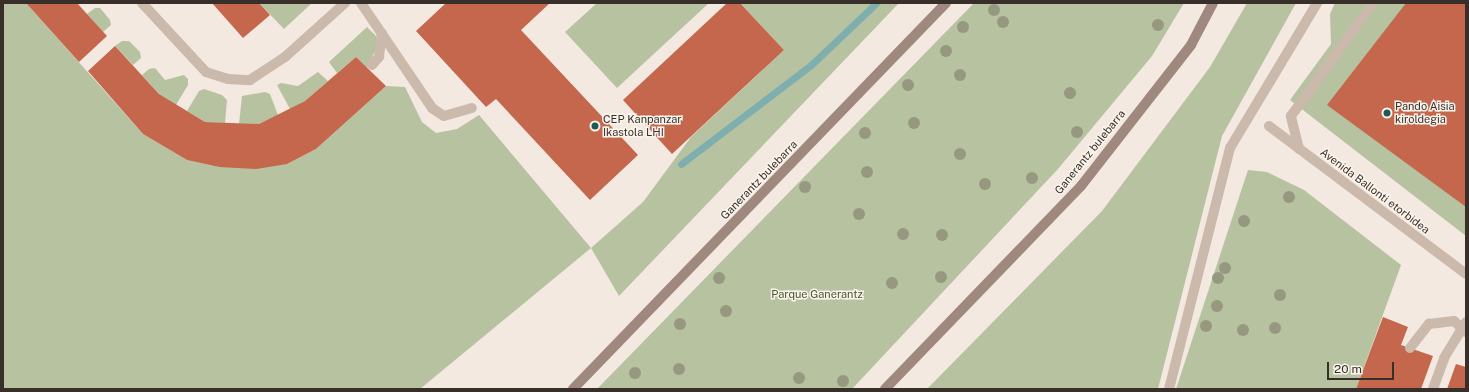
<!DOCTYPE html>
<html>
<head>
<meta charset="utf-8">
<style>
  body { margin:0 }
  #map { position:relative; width:1469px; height:392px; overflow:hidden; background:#f3e9e0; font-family:"Public Sans",sans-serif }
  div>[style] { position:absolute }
  .green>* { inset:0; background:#b7c2a0 }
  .stream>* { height:7px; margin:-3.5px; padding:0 3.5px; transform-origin:3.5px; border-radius:3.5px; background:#7faeaf }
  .building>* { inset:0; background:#c4674d }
  .lane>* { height:10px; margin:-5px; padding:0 5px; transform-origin:5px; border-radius:5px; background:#cbb9ac }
  .street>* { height:10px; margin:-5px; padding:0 5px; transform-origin:5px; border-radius:5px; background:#cbb9ac }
  .secondary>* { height:10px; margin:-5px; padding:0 5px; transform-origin:5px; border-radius:5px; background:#9f887d }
  .trees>* { width:12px; height:12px; margin:-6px; border-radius:50%; background:#96997f }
  .dots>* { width:11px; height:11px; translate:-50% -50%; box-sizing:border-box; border:2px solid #faf4ec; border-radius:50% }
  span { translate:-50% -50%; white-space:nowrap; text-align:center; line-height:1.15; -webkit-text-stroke:3px #faf4ec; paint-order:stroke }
  .poi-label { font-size:11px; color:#392f2a }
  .left { translate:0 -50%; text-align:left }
  .street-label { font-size:11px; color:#392f2a }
  .park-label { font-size:11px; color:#49572f }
  .frame { position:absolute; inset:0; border:4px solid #392f2a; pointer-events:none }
  .scale { position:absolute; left:1327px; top:362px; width:67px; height:18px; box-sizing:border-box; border:2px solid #392f2a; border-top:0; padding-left:5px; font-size:12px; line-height:14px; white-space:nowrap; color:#392f2a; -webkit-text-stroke:3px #faf4ec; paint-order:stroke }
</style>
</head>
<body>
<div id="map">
  <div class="green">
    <i style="clip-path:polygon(3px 3px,26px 3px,143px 134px,187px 160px,219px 167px,287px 164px,316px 149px,386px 86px,405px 87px,422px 122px,436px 133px,457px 129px,479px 115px,591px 248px,643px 202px,691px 137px,784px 50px,740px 3px,899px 3px,619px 296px,591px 248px,420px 389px,3px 389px)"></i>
    <i style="clip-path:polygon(259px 3px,312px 3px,284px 29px)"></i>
    <i style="clip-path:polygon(597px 3px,709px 3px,617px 88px,565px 32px)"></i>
    <i style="clip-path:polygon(974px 3px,1184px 3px,1152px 56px,1058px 169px,852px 389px,597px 389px)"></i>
    <i style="clip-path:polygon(1247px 3px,1296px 3px,1222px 136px,1158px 389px,927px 389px,1102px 211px,1210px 67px)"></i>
    <i style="clip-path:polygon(1335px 3px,1466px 3px,1466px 236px,1290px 100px,1331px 44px,1330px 14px)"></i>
    <i style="clip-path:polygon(95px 8px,100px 8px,110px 20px,111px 25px,103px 32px,87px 14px)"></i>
    <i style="clip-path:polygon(367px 27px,377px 37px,376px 49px,367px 68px,356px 57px,337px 73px,329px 62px)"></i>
    <i style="clip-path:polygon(122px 41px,129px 41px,140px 52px,141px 58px,133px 65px,115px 46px)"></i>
    <i style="clip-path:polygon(155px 68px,165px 80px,184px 75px,188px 79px,188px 85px,176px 105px,159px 94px,142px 75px,149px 69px)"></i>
    <i style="clip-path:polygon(318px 72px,328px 81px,305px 101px,290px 109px,277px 85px,281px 83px,298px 86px)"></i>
    <i style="clip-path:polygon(204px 89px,222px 95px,227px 100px,225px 123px,205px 122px,187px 111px,199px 91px)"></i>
    <i style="clip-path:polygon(265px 92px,270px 94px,278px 115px,259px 124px,239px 124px,242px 96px)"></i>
    <i style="clip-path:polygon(1248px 170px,1267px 172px,1304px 190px,1401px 265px,1356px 389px,1176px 389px)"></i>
  </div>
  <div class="stream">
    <i style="left:681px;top:164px;width:163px;rotate:-37.3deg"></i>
    <i style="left:811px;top:65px;width:90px;rotate:-43.6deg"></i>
  </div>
  <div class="building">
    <i style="clip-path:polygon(26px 3px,77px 3px,107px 36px,79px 62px)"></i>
    <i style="clip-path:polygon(212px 3px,259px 3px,270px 15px,243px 38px)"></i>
    <i style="clip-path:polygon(446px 3px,550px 3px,521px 30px,638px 155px,590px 200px,496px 99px,486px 107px,416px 31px)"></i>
    <i style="clip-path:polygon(727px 3px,740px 3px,784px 50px,672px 154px,623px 100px)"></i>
    <i style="clip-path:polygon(1406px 3px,1466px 3px,1466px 207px,1327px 105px)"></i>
    <i style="clip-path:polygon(115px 46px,159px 94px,205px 122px,259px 124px,305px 101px,356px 57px,386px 86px,316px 149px,287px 164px,256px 169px,219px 167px,187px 160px,143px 134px,88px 71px)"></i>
    <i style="clip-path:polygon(1383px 317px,1408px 327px,1401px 345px,1433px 356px,1421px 389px,1356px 389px)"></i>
    <i style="clip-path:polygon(1456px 364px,1466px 367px,1466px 389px,1447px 389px)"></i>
  </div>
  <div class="lane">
    <i style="left:361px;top:3px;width:127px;rotate:55.9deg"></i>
    <i style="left:432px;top:108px;width:14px;rotate:34deg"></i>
    <i style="left:444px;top:116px;width:29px;rotate:-16deg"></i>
    <i style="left:372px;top:65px;width:11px;rotate:-49deg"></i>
    <i style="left:379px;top:57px;width:24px;rotate:-83deg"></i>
    <i style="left:1299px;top:149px;width:34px;rotate:-104deg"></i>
    <i style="left:1291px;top:116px;width:140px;rotate:-54deg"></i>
    <i style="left:1410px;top:348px;width:31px;rotate:-52deg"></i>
    <i style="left:1429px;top:324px;width:25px;rotate:-7deg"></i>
    <i style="left:1454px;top:321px;width:16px;rotate:43deg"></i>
    <i style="left:1433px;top:389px;width:33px;rotate:-70deg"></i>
    <i style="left:1444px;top:358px;width:42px;rotate:-58.6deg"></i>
  </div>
  <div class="street">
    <i style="left:142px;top:3px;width:94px;rotate:47.2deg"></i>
    <i style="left:206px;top:72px;width:23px;rotate:18deg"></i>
    <i style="left:228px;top:79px;width:22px;rotate:3deg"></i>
    <i style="left:250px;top:80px;width:42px;rotate:-33.3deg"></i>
    <i style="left:285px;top:57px;width:81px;rotate:-42deg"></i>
    <i style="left:1269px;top:126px;width:246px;rotate:36.9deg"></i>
    <i style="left:1169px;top:389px;width:249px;rotate:-75.8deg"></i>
    <i style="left:1230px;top:148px;width:169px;rotate:-59deg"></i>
  </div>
  <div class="secondary">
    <i style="left:573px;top:389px;width:537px;rotate:-45.98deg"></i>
    <i style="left:885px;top:389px;width:282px;rotate:-46deg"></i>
    <i style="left:1081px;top:186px;width:179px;rotate:-52deg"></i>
    <i style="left:1191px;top:45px;width:47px;rotate:-62.4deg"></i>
  </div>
  <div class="trees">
    <i style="left:994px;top:10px"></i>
    <i style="left:1003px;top:22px"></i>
    <i style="left:1158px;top:25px"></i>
    <i style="left:963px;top:27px"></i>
    <i style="left:946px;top:51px"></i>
    <i style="left:960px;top:75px"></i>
    <i style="left:908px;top:85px"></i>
    <i style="left:1070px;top:93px"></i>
    <i style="left:914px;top:123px"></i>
    <i style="left:1077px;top:132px"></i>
    <i style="left:865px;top:133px"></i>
    <i style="left:960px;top:154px"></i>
    <i style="left:867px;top:172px"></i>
    <i style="left:1032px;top:178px"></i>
    <i style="left:985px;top:184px"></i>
    <i style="left:805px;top:187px"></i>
    <i style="left:1289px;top:197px"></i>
    <i style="left:859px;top:214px"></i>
    <i style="left:1244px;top:221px"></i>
    <i style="left:903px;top:234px"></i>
    <i style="left:942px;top:235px"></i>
    <i style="left:1225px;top:268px"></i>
    <i style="left:941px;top:277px"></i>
    <i style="left:719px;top:278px"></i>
    <i style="left:1218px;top:278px"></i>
    <i style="left:892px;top:283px"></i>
    <i style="left:1280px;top:295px"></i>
    <i style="left:1217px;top:306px"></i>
    <i style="left:726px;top:311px"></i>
    <i style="left:680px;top:324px"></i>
    <i style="left:1206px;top:326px"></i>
    <i style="left:1275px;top:328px"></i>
    <i style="left:1243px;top:330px"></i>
    <i style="left:679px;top:369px"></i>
    <i style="left:635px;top:373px"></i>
    <i style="left:799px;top:378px"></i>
    <i style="left:843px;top:381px"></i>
  </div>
  <div class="dots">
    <i style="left:1387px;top:113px;background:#20585a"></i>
    <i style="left:595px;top:126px;background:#20585a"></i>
  </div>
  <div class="poi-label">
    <span class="left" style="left:1395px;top:113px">Pando Aisia<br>kiroldegia</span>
    <span class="left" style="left:603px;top:126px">CEP Kanpanzar<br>Ikastola LHI</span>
  </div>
  <div class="street-label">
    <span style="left:1090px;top:152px;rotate:-51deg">Ganerantz bulebarra</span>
    <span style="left:759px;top:180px;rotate:-46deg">Ganerantz bulebarra</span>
    <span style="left:1375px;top:191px;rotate:37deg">Avenida Ballonti etorbidea</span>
  </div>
  <div class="park-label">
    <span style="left:817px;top:294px">Parque Ganerantz</span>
  </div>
  <div class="frame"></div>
  <div class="scale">20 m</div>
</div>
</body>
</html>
